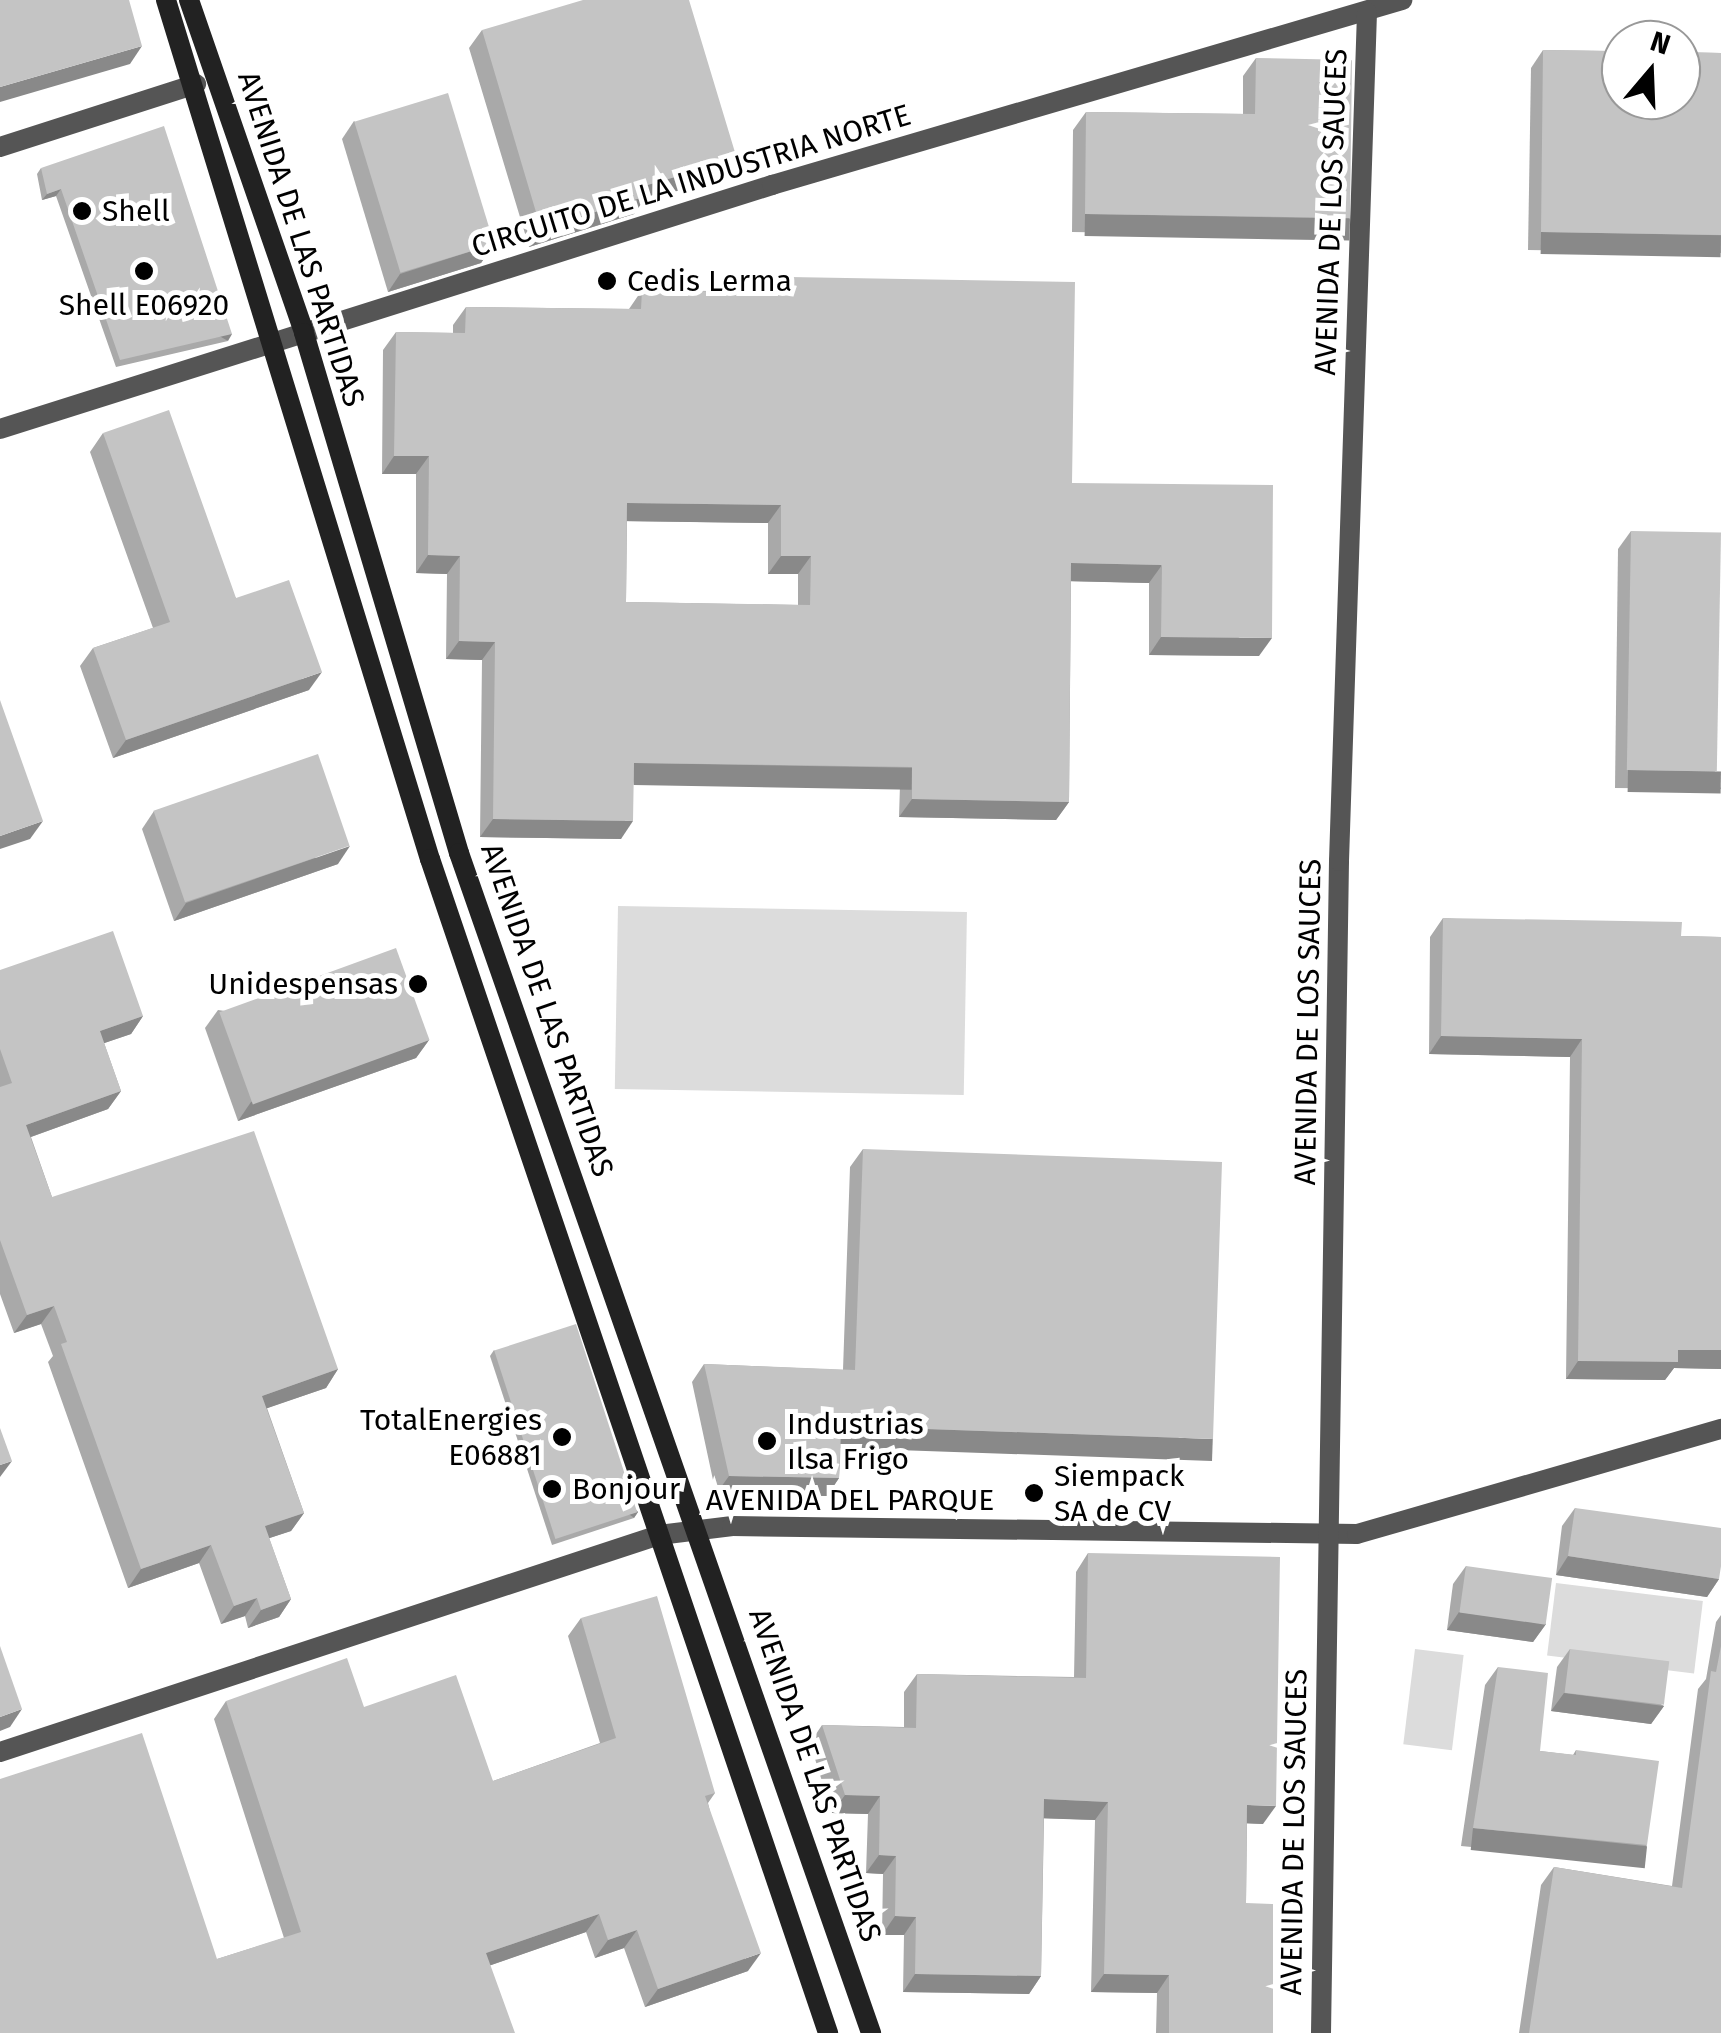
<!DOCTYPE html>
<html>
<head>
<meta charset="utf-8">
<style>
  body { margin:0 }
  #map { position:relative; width:1721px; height:2033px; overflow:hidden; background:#fff; font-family:"Fira Sans",sans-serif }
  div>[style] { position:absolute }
  .green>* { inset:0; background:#dcdcdc; transform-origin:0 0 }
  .street>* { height:20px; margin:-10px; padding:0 10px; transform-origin:10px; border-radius:10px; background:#555 }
  .secondary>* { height:20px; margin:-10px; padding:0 10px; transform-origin:10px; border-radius:10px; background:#222 }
  .wall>* { inset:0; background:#a9a9a9 }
  .shaded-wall>* { inset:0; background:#898989; transform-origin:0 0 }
  .building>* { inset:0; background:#c4c4c4; transform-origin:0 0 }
  .dots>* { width:28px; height:28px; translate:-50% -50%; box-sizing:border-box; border:5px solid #fff; border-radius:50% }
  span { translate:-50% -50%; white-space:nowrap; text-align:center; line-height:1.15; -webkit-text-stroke:10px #fff; paint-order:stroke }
  .street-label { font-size:30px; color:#000 }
  .poi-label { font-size:30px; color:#000 }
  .left { translate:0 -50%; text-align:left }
  .right { translate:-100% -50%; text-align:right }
  .north { position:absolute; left:1601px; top:20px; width:100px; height:100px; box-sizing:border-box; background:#fff; border:2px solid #999; border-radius:50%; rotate:19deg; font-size:28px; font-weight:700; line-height:40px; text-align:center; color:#000 }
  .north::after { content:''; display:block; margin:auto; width:35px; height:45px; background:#000; clip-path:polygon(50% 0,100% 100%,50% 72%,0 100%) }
</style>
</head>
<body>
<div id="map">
  <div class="green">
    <i style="left:618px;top:906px;width:349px;height:183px;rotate:1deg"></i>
    <i style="left:1556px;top:1583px;width:148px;height:73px;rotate:7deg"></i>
    <i style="left:1415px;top:1649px;width:49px;height:96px;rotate:7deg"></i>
  </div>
  <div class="street">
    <i style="left:0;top:147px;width:206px;rotate:-17.8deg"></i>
    <i style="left:0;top:429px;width:810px;rotate:-17.54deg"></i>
    <i style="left:772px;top:185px;width:657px;rotate:-16.36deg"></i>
    <i style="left:0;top:1752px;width:694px;rotate:-18.23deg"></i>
    <i style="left:659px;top:1535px;width:74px;rotate:-7deg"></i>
    <i style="left:732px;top:1526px;width:625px;rotate:0.73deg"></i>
    <i style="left:1357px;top:1534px;width:379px;rotate:-16.1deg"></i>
    <i style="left:1321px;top:2033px;width:1172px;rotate:-89.12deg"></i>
    <i style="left:1339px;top:861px;width:849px;rotate:-88.11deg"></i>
  </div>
  <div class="secondary">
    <i style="left:166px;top:0;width:899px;rotate:72.92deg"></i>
    <i style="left:430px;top:859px;width:1240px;rotate:71.27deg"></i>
    <i style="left:189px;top:0;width:352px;rotate:70.9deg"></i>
    <i style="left:304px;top:333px;width:543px;rotate:73.4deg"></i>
    <i style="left:459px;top:853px;width:1250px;rotate:70.75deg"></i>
  </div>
  <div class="wall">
    <i style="clip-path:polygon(482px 30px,737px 159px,724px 177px,643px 201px,634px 214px,529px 247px,469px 48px)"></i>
    <i style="clip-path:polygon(1543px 50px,1721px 53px,1721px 253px,1528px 250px,1531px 68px)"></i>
    <i style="clip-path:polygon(1256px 58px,1350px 218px,1337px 236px,1072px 232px,1073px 130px,1086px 112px,1243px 114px,1243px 76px)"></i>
    <i style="clip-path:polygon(354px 121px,494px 244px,481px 263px,388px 292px,342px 139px)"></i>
    <i style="clip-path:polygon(41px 168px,228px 341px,116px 367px,56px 196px,42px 200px,37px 174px)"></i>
    <i style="clip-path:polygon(evenodd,789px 277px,1072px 483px,1259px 656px,1149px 655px,1149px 583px,1071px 581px,1069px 802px,1056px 820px,899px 817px,900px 785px,634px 781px,621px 839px,480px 837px,482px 660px,446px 659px,447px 574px,416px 573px,416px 474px,382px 474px,383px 350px,396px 332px,453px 333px,453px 325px,466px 307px,629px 309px,642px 290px,778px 292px,789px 277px,627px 521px,768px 523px,768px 574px,798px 574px,798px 605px,626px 602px,627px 521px)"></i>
    <i style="clip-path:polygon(103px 433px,236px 598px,309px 690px,113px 758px,80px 666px,93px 648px,153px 628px,90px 452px)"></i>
    <i style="clip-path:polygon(1631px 531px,1721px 789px,1615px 788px,1618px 549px)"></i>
    <i style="clip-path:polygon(154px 811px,338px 864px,174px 921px,142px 829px)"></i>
    <i style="clip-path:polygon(1443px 918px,1681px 936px,1721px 937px,1721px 1369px,1674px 1368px,1665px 1380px,1566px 1379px,1570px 1057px,1429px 1054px,1430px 937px)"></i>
    <i style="clip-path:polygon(0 970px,143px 1016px,131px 1034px,104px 1043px,121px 1091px,108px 1109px,31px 1137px,52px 1197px,338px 1369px,326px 1388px,267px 1408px,304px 1513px,291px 1531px,269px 1538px,291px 1599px,279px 1617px,248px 1628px,245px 1616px,221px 1624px,199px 1563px,128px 1588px,48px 1362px,53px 1356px,41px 1324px,14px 1333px,0 1294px)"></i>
    <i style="clip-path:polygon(218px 1010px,429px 1040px,416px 1058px,238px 1121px,205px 1028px)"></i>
    <i style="clip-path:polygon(863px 1149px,1200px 1457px,841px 1444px,839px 1478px,827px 1496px,716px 1494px,692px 1382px,704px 1364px,843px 1370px,850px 1167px)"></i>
    <i style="clip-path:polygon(494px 1350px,638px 1512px,634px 1518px,552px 1545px,490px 1356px)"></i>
    <i style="clip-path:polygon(1575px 1508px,1719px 1579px,1707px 1597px,1556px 1575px,1562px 1526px)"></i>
    <i style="clip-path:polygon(1088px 1553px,1263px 1824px,1247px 1823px,1246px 1903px,1273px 2033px,1156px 2033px,1157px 1993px,1091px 1992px,1095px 1820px,1044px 1818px,1041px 1976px,1029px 1994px,903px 1992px,904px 1935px,882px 1935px,883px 1874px,866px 1873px,868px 1814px,832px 1813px,810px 1743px,822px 1725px,904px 1727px,904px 1692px,917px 1674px,1074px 1677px,1076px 1572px)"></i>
    <i style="clip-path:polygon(1466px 1566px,1546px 1624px,1533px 1642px,1447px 1630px,1453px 1584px)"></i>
    <i style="clip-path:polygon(1721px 1615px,1721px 2033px,1519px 2033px,1541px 1885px,1554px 1867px,1672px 1886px,1698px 1689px,1706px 1679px,1716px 1622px)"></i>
    <i style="clip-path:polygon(581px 1618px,715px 1793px,708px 1803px,748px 1971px,645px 2007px,624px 1948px,595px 1958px,586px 1932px,491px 1965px,217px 1959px,284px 1938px,214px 1719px,226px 1701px,364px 1707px,493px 1781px,600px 1743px,568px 1636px)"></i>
    <i style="clip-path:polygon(1570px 1649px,1664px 1706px,1651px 1724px,1551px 1711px,1557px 1667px)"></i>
    <i style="clip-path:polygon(1498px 1667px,1540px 1751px,1573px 1755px,1576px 1750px,1647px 1845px,1635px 1863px,1461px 1846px,1485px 1685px)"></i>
  </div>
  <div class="shaded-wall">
    <i style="clip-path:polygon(142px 46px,130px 64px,0 102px,0 87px)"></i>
    <i style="clip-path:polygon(737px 159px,724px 177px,643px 201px,634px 214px,529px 247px,541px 229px,644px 186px)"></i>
    <i style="clip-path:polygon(61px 189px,56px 196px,42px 200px,47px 194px)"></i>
    <i style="left:1085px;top:214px;width:265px;height:22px;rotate:1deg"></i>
    <i style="left:1541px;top:232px;width:180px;height:22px;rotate:1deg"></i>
    <i style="clip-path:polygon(494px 244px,481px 263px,388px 292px,400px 274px)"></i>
    <i style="left:232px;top:334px;width:8px;height:115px;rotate:120deg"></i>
    <i style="clip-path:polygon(394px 456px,429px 456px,416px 474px,382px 474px)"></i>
    <i style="clip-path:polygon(627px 503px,781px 505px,768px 523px,615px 521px)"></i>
    <i style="clip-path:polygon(428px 555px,460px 556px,447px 574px,416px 573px)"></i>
    <i style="clip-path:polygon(781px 556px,811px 556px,798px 574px,768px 574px)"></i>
    <i style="clip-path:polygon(1071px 563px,1162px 565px,1149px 583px,1059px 581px)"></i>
    <i style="clip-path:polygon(1161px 637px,1272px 638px,1259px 656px,1149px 655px)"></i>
    <i style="clip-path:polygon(459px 641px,495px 642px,482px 660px,446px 659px)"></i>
    <i style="clip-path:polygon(322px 672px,309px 690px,113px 758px,126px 740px)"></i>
    <i style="left:634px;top:763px;width:278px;height:22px;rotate:1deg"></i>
    <i style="left:1628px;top:770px;width:93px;height:22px;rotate:1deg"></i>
    <i style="clip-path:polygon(912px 799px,1069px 802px,1056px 820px,899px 817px)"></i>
    <i style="clip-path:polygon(493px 819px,633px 821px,621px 839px,480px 837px)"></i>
    <i style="clip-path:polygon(43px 821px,30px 839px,0 849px,0 836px)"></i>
    <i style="clip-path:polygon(350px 846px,338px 864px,174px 921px,186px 903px)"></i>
    <i style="clip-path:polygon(143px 1016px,131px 1034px,87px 1049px,100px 1031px)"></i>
    <i style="clip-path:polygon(1441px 1036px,1582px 1039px,1570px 1057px,1429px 1054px)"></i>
    <i style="clip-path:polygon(429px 1040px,416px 1058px,238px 1121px,251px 1102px)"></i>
    <i style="clip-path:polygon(121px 1091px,108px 1109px,14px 1143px,26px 1125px)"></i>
    <i style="clip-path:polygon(54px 1306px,41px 1324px,14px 1333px,27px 1315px)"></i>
    <i style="clip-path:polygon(1678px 1350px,1721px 1350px,1721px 1369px,1674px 1368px,1665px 1380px,1566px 1379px,1578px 1361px)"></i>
    <i style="clip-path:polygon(338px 1369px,326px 1388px,250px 1414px,262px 1396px)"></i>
    <i style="left:841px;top:1426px;width:372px;height:22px;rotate:2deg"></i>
    <i style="clip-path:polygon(12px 1461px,0 1477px,0 1465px)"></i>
    <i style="clip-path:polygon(729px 1476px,839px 1478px,827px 1496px,716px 1494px)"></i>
    <i style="left:638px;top:1512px;width:7px;height:86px;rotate:124deg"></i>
    <i style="clip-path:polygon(304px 1513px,291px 1531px,252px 1544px,265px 1526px)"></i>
    <i style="clip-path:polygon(211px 1545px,199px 1563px,128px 1588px,141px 1569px)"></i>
    <i style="clip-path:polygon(1568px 1556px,1719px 1579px,1707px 1597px,1556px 1575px)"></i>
    <i style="clip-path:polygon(257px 1598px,245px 1616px,221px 1624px,234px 1606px)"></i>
    <i style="clip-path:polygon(291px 1599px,279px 1617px,248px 1628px,261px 1610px)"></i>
    <i style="clip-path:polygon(1459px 1612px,1546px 1624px,1533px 1642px,1447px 1630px)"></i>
    <i style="clip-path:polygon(1564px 1693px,1664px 1706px,1651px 1724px,1551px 1711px)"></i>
    <i style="clip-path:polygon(22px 1709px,10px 1727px,0 1731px,0 1717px)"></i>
    <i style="clip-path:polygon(845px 1795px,880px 1796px,868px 1814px,832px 1813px)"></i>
    <i style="clip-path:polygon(1044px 1799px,1108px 1802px,1095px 1820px,1032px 1818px)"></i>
    <i style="clip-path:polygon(1247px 1805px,1276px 1806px,1263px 1824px,1235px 1823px)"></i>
    <i style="left:1473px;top:1828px;width:175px;height:22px;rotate:6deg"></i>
    <i style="clip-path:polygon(879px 1855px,896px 1856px,883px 1874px,866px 1873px)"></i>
    <i style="clip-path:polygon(599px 1914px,586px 1932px,474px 1971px,486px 1953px)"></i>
    <i style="clip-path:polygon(895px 1916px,916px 1917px,904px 1935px,882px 1935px)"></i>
    <i style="clip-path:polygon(637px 1930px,624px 1948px,595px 1958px,608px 1940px)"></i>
    <i style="clip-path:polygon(761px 1953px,748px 1971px,645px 2007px,658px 1989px)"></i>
    <i style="clip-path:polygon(915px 1974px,1041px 1976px,1029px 1994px,903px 1992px)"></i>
    <i style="clip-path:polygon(1104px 1974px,1169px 1975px,1157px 1993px,1091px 1992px)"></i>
  </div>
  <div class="building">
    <i style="clip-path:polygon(0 0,129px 0,142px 46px,0 87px)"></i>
    <i style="clip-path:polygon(583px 0,689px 0,737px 159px,644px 186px,647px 196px,541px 229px,482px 30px)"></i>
    <i style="clip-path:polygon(1543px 50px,1621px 51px,1621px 100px,1681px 100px,1681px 52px,1721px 53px,1721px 235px,1541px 232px)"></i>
    <i style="clip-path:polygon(1256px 58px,1352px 60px,1350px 218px,1085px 214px,1086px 112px,1255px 114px)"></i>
    <i style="left:448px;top:93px;width:158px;height:98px;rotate:73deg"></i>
    <i style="clip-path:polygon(164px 126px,232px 334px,120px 360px,61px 189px,47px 194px,41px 168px)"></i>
    <i style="clip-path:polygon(evenodd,789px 277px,1075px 282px,1072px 483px,1273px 485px,1272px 638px,1161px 637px,1162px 565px,1071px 563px,1069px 802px,912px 799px,912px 767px,634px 763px,633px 821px,493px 819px,495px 642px,459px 641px,460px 556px,428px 555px,429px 456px,394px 456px,396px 332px,465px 333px,466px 307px,641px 309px,642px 290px,788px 293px,789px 277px,627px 503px,781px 505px,781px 556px,811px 556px,810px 605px,626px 602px,627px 503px)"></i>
    <i style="clip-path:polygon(169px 410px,236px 598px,289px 580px,322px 672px,126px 740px,93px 648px,170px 622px,103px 433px)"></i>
    <i style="left:1631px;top:531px;width:90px;height:239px;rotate:1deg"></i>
    <i style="clip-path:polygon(0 700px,43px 821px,0 836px)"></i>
    <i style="left:318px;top:754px;width:97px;height:174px;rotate:71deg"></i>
    <i style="clip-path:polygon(1443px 918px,1682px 922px,1681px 936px,1721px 937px,1721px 1350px,1678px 1350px,1678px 1362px,1578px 1361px,1582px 1039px,1441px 1036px)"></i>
    <i style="clip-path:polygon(113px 931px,143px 1016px,100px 1031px,121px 1091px,26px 1125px,52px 1197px,254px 1131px,338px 1369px,262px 1396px,304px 1513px,265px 1526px,291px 1599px,261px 1610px,257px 1598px,234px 1606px,211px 1545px,141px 1569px,61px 1344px,67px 1342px,54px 1306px,27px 1315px,0 1240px,0 1087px,12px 1083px,0 1049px,0 970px)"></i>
    <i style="left:396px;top:948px;width:98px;height:188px;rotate:70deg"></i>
    <i style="clip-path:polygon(863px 1149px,1222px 1162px,1213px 1439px,841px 1426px,839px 1478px,729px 1476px,704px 1364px,855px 1370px)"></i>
    <i style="left:576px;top:1324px;width:198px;height:86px;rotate:72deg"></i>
    <i style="clip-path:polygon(0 1428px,12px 1461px,0 1465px)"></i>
    <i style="clip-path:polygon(1575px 1508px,1721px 1528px,1721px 1566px,1719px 1579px,1568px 1556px)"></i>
    <i style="clip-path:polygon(1088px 1553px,1280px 1557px,1276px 1806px,1247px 1805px,1246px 1903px,1273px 1904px,1273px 2033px,1169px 2033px,1169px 1975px,1104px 1974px,1108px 1802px,1044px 1799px,1041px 1976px,915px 1974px,916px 1917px,895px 1916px,896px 1856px,879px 1855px,880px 1796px,845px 1795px,822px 1725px,916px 1728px,917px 1674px,1086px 1678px)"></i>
    <i style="left:1466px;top:1566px;width:87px;height:47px;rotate:8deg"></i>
    <i style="clip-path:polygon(657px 1596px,715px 1793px,705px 1796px,761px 1953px,658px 1989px,637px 1930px,608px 1940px,599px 1914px,486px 1953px,515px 2033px,0 2033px,0 1779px,142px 1733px,217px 1959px,301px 1932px,226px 1701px,347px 1658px,364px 1707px,456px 1675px,493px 1781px,616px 1738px,581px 1618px)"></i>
    <i style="clip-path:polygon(0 1646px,22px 1709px,0 1717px)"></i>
    <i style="clip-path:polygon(1721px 1646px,1721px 2033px,1529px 2033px,1554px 1867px,1682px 1888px,1711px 1671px,1716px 1672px)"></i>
    <i style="left:1570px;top:1649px;width:100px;height:44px;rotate:7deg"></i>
    <i style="clip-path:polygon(1498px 1667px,1548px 1673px,1540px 1751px,1576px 1755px,1576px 1750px,1659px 1761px,1647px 1845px,1473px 1828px)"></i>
  </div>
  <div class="dots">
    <i style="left:82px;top:211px;background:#000"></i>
    <i style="left:144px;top:271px;background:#000"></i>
    <i style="left:607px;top:281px;background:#000"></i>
    <i style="left:418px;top:984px;background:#000"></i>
    <i style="left:562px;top:1437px;background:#000"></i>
    <i style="left:767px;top:1441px;background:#000"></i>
    <i style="left:552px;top:1489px;background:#000"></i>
    <i style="left:1034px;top:1493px;background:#000"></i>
  </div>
  <div class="street-label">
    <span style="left:691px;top:181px;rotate:-17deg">CIRCUITO DE LA INDUSTRIA NORTE</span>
    <span style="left:1331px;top:212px;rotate:-88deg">AVENIDA DE LOS SAUCES</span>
    <span style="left:301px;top:239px;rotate:72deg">AVENIDA DE LAS PARTIDAS</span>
    <span style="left:547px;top:1010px;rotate:71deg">AVENIDA DE LAS PARTIDAS</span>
    <span style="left:1308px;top:1022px;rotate:-89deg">AVENIDA DE LOS SAUCES</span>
    <span style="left:850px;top:1500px">AVENIDA DEL PARQUE</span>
    <span style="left:815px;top:1775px;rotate:71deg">AVENIDA DE LAS PARTIDAS</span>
    <span style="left:1294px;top:1832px;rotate:-89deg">AVENIDA DE LOS SAUCES</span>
  </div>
  <div class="poi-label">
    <span class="left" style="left:102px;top:211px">Shell</span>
    <span class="left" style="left:627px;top:281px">Cedis Lerma</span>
    <span style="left:144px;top:305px">Shell E06920</span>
    <span class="right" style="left:398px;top:984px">Unidespensas</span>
    <span class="right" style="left:542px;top:1437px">TotalEnergies<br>E06881</span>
    <span class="left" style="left:787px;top:1441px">Industrias<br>Ilsa Frigo</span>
    <span class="left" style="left:1054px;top:1493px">Siempack<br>SA de CV</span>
    <span class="left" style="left:572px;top:1489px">Bonjour</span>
  </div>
  <div class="north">N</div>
</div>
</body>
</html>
